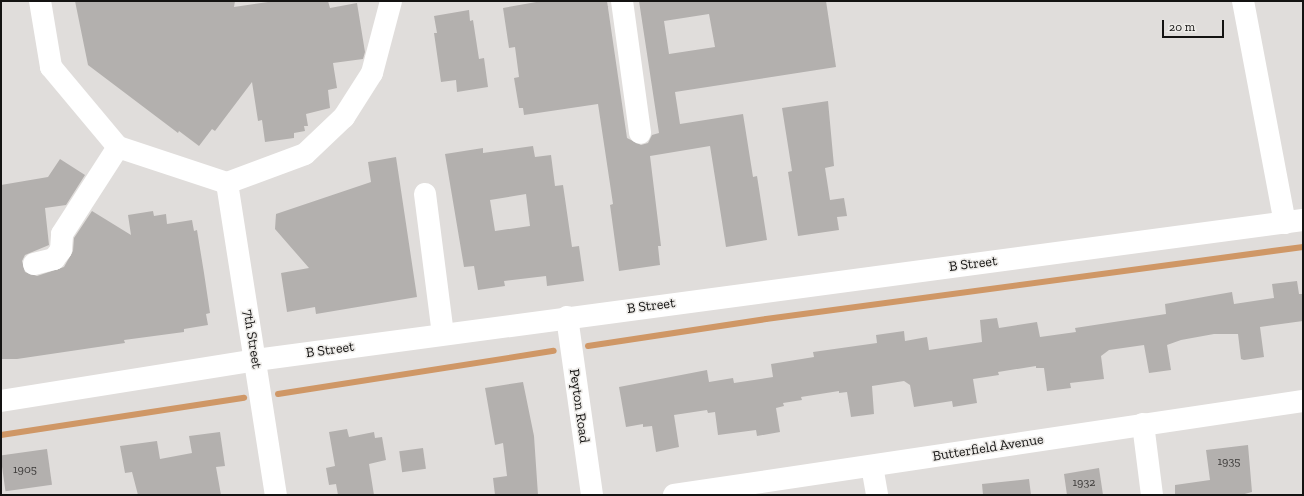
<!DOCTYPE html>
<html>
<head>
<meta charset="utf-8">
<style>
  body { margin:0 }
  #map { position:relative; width:1304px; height:496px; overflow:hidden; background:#e0dddb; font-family:"Zilla Slab",serif }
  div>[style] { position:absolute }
  .stream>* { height:6px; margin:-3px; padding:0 3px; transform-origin:3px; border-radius:3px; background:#cf9766 }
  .building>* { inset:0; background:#b3b0ae; transform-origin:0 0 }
  .minor>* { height:22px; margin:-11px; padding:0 11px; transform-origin:11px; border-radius:11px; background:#fff }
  span { translate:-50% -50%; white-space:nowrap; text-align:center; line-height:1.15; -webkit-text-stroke:3px #edebe8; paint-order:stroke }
  .number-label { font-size:12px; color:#3c3a39 }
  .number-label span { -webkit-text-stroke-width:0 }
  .street-label { font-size:14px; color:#141312 }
  .frame { position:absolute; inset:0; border:2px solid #141312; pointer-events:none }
  .scale { position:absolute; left:1162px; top:20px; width:62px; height:18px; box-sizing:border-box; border:2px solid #141312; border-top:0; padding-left:5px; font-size:12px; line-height:14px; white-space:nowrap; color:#141312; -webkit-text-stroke:3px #edebe8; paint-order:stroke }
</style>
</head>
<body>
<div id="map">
  <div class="stream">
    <i style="left:588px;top:346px;width:180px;rotate:-8.6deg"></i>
    <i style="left:766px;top:319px;width:542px;rotate:-7.64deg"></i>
    <i style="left:278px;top:394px;width:279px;rotate:-8.9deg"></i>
    <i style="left:1px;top:435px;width:246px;rotate:-8.7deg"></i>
  </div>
  <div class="building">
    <i style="clip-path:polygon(75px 1px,235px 1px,234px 7px,275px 1px,328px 1px,330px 8px,357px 3px,365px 52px,363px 59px,333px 63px,337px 88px,328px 90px,330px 108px,306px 114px,308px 126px,304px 126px,305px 131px,294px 133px,294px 138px,265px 142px,262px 120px,258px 121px,252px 82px,215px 131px,212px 129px,199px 146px,179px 131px,178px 133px,88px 65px)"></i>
    <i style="clip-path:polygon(evenodd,542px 1px,607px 1px,627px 138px,641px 145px,648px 143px,652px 135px,659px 133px,639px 1px,826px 1px,836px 67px,675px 92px,680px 124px,743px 114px,753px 177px,757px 176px,767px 240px,726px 247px,710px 146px,650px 156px,661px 246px,658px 246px,660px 265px,619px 271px,610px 205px,613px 204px,598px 104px,524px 115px,523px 108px,519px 108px,514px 78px,519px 77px,515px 47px,509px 48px,503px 8px,542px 1px,709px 14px,715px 47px,669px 54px,664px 21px,709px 14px)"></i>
    <i style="clip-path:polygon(469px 10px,470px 21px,473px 20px,479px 59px,484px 58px,488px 87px,457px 92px,456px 80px,441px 82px,434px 33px,437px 33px,434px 16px)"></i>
    <i style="clip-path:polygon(828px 101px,834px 166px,825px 168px,830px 200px,844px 198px,847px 216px,837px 217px,839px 230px,798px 236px,788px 172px,792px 171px,782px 108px)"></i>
    <i style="clip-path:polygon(evenodd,533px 146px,535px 157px,551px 155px,555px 186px,563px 185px,572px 247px,579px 246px,584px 281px,547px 286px,546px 276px,504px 281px,505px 286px,478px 290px,474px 266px,464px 267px,445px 154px,483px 148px,483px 153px,533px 146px,526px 194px,530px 226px,495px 231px,490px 200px,526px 194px)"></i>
    <i style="clip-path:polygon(396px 157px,417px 297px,316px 314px,315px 307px,287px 312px,281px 273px,309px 268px,275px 229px,276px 214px,371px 182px,368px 162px)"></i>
    <i style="clip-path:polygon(60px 159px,85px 175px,66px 205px,45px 208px,49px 245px,25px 255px,22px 261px,25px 272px,37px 276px,64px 267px,73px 251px,74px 238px,92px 211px,131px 235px,128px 215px,153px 211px,154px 216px,166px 214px,167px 224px,192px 220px,194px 231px,197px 230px,204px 273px,210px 313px,206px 314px,208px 325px,184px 329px,184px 332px,124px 340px,125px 343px,17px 359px,1px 359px,1px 185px,48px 177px)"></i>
    <i style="clip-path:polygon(1297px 281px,1299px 294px,1303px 294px,1303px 321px,1260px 327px,1264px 357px,1244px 360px,1241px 359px,1238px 334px,1214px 334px,1181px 340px,1167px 345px,1171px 370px,1149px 373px,1144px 345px,1109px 350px,1101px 356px,1104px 379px,1070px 383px,1071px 388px,1047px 391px,1044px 368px,1036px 368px,1036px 366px,998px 372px,999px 375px,973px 379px,977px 403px,953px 407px,952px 401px,914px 407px,910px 385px,904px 381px,872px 386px,874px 414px,851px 417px,847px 392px,839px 393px,839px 391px,801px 397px,802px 400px,783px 403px,784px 406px,776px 408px,780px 432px,757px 436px,756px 430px,718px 435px,715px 412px,708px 413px,707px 410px,674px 415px,679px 447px,656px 452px,652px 426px,643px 427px,643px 424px,626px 427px,619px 387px,707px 370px,709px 382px,733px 378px,734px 383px,773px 377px,771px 364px,814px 357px,813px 352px,877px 343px,876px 335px,904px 331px,905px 341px,927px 337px,929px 350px,982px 342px,980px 320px,997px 318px,999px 328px,1037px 322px,1040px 337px,1076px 332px,1075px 328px,1166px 314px,1165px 304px,1209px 296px,1232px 292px,1234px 304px,1274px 298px,1272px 284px)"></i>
    <i style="clip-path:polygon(523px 382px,534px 436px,538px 495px,495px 495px,493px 478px,507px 476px,503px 443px,495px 445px,485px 388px)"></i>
    <i style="clip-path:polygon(347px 429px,349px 437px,374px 432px,375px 438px,382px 437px,386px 460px,369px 464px,374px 495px,338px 495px,336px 484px,329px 485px,326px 468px,335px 466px,329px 432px)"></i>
    <i style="clip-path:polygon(220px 432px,225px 466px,216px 467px,221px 495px,138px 495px,132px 472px,125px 473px,120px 446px,157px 441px,160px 459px,192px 453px,189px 436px)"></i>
    <i style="clip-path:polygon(1248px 445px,1252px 492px,1241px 495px,1175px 495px,1175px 485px,1210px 480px,1206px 450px)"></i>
    <i style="left:423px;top:448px;width:21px;height:24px;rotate:82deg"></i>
    <i style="left:47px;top:449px;width:36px;height:47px;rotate:82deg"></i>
    <i style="clip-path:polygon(1099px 468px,1103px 495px,1067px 495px,1064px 474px)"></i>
    <i style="clip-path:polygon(1029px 479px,1031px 495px,983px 495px,982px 484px)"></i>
  </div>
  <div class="minor">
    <i style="left:40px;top:1px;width:67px;rotate:80.5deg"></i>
    <i style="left:51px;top:67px;width:104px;rotate:50.1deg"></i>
    <i style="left:118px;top:147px;width:115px;rotate:18.3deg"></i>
    <i style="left:227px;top:183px;width:83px;rotate:-20.4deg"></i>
    <i style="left:305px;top:154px;width:54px;rotate:-43.5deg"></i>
    <i style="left:344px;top:117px;width:52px;rotate:-57.5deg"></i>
    <i style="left:372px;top:73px;width:74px;rotate:-75.2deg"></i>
    <i style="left:622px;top:1px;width:133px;rotate:82.2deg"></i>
    <i style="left:1243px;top:1px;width:226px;rotate:79.3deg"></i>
    <i style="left:227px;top:183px;width:316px;rotate:81.1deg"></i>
    <i style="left:425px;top:194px;width:141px;rotate:82.7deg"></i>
    <i style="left:34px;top:264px;width:21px;rotate:-14deg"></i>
    <i style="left:54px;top:259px;width:11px;rotate:-52deg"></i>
    <i style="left:61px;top:250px;width:16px;rotate:-86deg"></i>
    <i style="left:62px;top:234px;width:103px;rotate:-57.2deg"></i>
    <i style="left:567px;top:317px;width:180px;rotate:82deg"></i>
    <i style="left:1px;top:401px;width:258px;rotate:-9.1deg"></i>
    <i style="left:256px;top:360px;width:1056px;rotate:-7.62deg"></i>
    <i style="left:1143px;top:424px;width:72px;rotate:82.8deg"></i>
    <i style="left:872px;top:466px;width:29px;rotate:80deg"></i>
    <i style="left:674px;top:495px;width:636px;rotate:-8.5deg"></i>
  </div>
  <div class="number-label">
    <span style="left:1229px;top:462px">1935</span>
    <span style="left:25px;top:470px">1905</span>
    <span style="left:1084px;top:483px">1932</span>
  </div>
  <div class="street-label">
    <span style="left:973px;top:264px;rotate:-7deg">B Street</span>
    <span style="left:651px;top:306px;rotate:-7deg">B Street</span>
    <span style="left:252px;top:339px;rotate:81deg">7th Street</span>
    <span style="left:330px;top:350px;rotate:-8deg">B Street</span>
    <span style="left:579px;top:406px;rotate:82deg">Peyton Road</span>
    <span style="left:988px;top:448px;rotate:-9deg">Butterfield Avenue</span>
  </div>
  <div class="frame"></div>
  <div class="scale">20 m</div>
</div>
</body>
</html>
